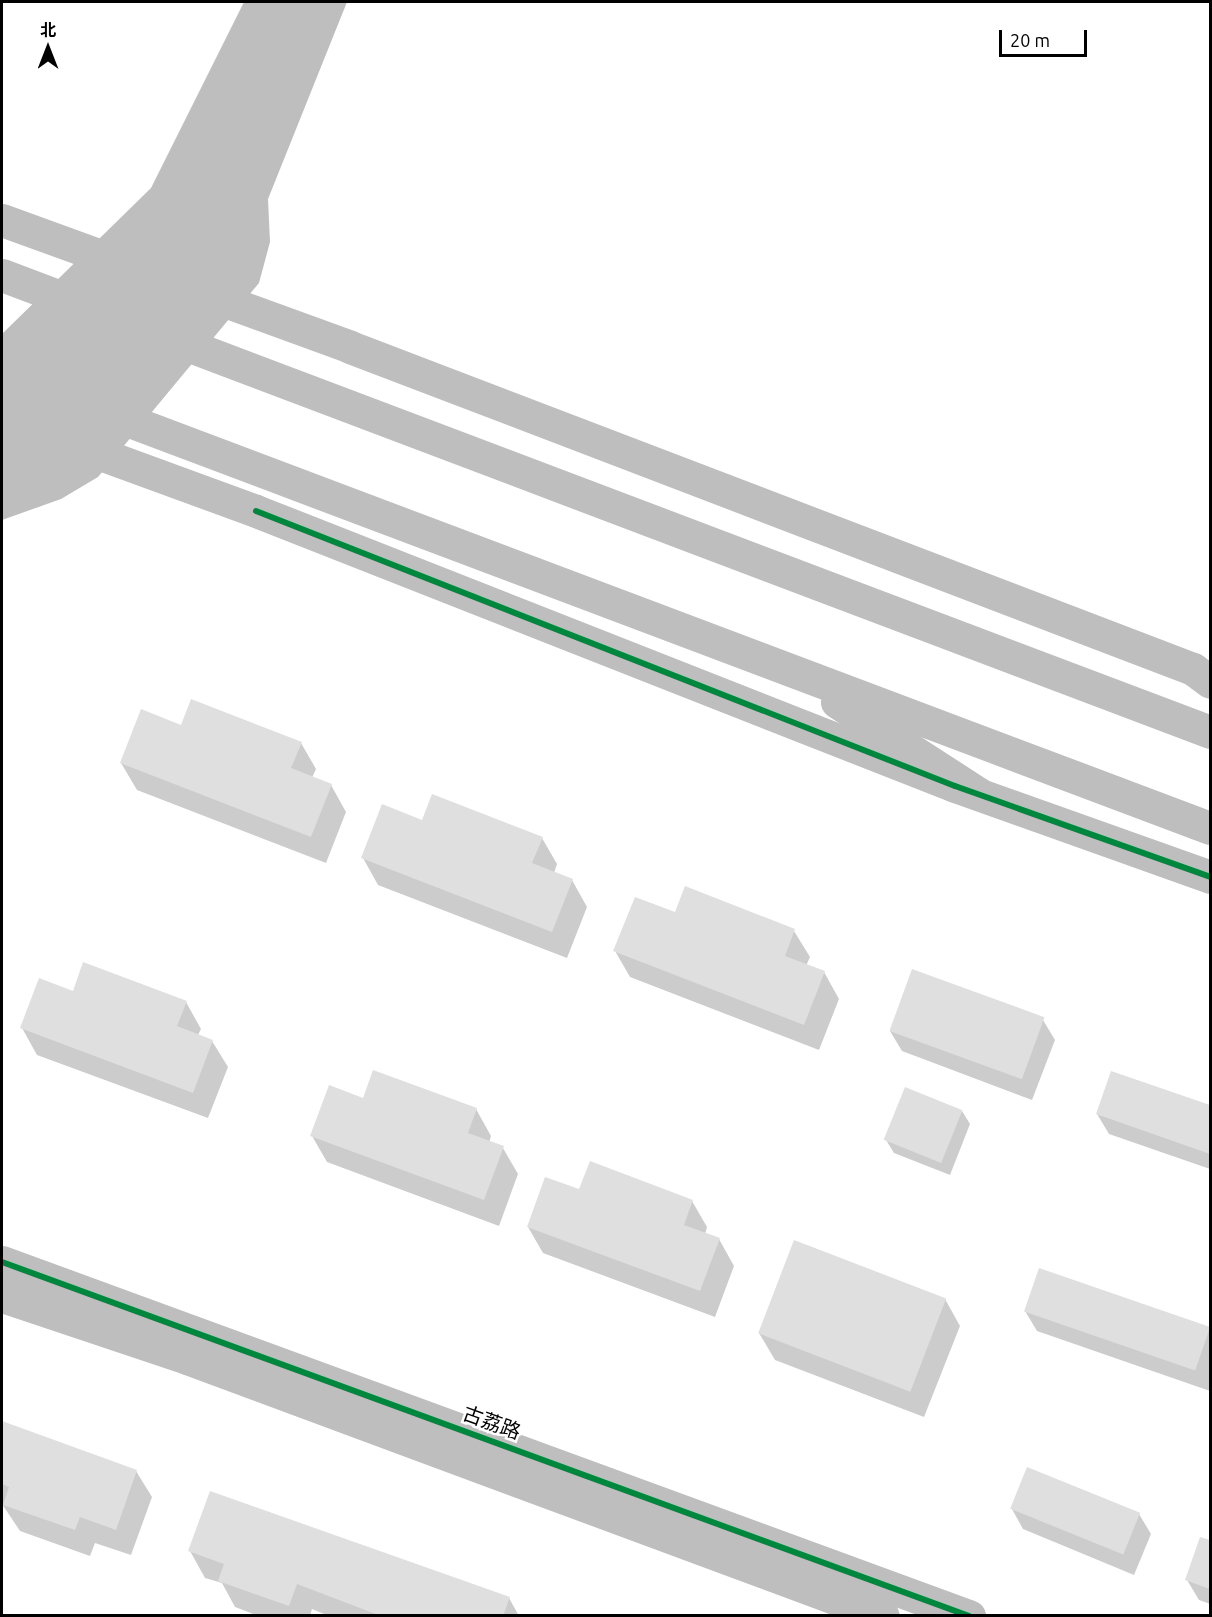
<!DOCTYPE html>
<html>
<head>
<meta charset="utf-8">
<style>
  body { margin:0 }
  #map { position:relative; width:1212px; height:1617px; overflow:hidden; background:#fff; font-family:Ubuntu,"Noto Sans SC",sans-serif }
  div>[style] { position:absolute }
  .water>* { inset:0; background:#bebebe }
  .shadow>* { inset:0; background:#0003 }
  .building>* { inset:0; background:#dfdfdf; transform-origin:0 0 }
  .minor>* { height:33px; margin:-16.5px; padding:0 16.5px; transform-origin:16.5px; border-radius:16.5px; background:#bebebe }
  .tertiary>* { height:33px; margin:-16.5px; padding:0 16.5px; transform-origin:16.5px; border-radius:16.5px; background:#bebebe }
  .primary>* { height:33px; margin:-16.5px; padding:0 16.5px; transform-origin:16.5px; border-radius:16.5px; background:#bebebe }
  .cycleway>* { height:6px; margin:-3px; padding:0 3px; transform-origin:3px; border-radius:3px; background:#00873e }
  span { translate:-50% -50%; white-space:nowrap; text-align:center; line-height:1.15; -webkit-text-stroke:5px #fff; paint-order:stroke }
  .street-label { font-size:20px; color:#000 }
  .frame { position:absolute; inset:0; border:3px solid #000; pointer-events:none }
  .north { position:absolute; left:18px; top:18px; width:60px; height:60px; -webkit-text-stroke:4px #fff; paint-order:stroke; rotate:0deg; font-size:16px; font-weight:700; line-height:24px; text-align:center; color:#000 }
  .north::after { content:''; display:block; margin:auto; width:21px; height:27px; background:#000; clip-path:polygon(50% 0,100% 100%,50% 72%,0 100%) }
  .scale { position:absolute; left:999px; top:30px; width:88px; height:27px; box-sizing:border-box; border:3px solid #000; border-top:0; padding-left:8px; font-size:18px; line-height:21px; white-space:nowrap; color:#000; -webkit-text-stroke:4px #fff; paint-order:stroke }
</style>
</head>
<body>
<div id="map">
  <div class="water">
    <i style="clip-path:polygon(244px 2px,347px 2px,268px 199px,270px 242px,259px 283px,98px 477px,61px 499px,2px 520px,2px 334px,151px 188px)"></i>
  </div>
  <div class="shadow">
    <i style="clip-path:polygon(182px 727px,301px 743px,316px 769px,312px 778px,331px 785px,346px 812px,326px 863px,137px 790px,121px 763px)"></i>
    <i style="clip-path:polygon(423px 822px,542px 838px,557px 864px,554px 873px,572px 880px,587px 907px,567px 958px,378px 885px,363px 858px)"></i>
    <i style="clip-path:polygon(675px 914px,794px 931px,810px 957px,806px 966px,824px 972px,839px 999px,819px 1050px,630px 977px,615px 951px)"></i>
    <i style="clip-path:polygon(73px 993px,186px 1002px,201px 1029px,198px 1035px,212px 1041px,228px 1067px,208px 1118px,37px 1055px,22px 1028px)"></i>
    <i style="clip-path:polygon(1043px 1020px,1055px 1040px,1032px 1100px,902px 1051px,890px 1031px)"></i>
    <i style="clip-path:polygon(1112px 1073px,1210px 1107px,1210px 1169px,1109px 1134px,1097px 1114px)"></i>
    <i style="clip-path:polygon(476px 1109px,491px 1136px,489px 1143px,503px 1148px,518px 1174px,499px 1226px,327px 1162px,312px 1136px)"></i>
    <i style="clip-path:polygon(962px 1111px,970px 1124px,950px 1175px,894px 1153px,886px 1140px)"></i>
    <i style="clip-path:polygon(580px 1191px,692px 1201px,707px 1227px,705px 1234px,719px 1239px,734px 1266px,715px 1317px,543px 1253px,528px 1227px)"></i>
    <i style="clip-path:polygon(1040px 1270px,1210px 1329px,1210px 1391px,1037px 1331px,1025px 1311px)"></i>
    <i style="clip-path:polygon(945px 1299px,960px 1326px,924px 1417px,775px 1360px,759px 1333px)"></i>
    <i style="clip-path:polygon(2px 1423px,136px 1471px,152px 1497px,131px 1555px,95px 1543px,90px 1556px,20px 1531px,2px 1504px)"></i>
    <i style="clip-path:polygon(1012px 1509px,1139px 1514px,1151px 1534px,1134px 1575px,1023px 1529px)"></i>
    <i style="clip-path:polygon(1201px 1538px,1210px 1542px,1210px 1604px,1199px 1600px,1187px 1580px)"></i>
    <i style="clip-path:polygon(190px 1551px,509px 1598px,519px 1616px,329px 1616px,312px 1609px,310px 1616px,259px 1616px,235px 1607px,222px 1583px,205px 1578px)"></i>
  </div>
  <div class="building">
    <i style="clip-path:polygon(191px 699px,302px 742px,291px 768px,332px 784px,311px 837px,120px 763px,141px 709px,181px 725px)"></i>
    <i style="clip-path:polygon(432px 794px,543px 837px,532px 863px,573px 879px,552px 932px,361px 858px,382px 804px,422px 820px)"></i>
    <i style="clip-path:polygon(685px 886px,795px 929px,785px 956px,825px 971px,804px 1025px,613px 951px,635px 897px,675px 912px)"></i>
    <i style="clip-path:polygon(83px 962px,187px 1001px,177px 1026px,213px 1040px,193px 1093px,20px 1028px,39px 978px,73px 991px)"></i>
    <i style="left:912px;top:969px;width:141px;height:66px;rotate:20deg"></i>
    <i style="clip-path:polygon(373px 1070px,477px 1108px,468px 1133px,504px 1146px,484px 1200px,310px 1136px,329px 1085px,363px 1098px)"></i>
    <i style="clip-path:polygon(1111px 1071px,1210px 1105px,1210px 1154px,1096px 1114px)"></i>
    <i style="left:905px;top:1087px;width:62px;height:57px;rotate:22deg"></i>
    <i style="clip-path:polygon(590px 1161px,693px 1200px,684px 1225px,720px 1238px,700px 1291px,527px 1227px,545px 1177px,579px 1189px)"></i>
    <i style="left:794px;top:1240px;width:163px;height:100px;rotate:21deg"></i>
    <i style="left:1039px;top:1268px;width:181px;height:46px;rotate:19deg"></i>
    <i style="clip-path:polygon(2px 1421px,137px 1470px,116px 1530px,80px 1517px,75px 1530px,3px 1505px,9px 1487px,2px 1484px)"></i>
    <i style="left:1027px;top:1467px;width:122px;height:45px;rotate:22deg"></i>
    <i style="clip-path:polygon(210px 1491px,510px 1597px,503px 1616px,381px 1616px,297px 1584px,289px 1606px,218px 1581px,224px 1564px,188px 1551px)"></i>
    <i style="clip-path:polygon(1200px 1537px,1210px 1540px,1210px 1589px,1185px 1580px)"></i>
  </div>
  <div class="minor">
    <i style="left:256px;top:511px;width:751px;rotate:21.48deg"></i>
    <i style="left:955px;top:786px;width:271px;rotate:19.6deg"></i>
  </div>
  <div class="tertiary">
    <i style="left:2px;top:1262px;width:1030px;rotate:20.11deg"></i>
    <i style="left:2px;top:1296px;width:195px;rotate:18.5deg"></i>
    <i style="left:187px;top:1358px;width:742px;rotate:20.34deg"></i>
  </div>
  <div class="primary">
    <i style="left:2px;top:220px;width:370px;rotate:20deg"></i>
    <i style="left:350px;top:347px;width:902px;rotate:20.91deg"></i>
    <i style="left:1193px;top:669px;width:21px;rotate:37deg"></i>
    <i style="left:2px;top:275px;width:1292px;rotate:20.72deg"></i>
    <i style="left:2px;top:373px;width:1291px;rotate:20.64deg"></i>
    <i style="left:2px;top:418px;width:270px;rotate:20.1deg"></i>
    <i style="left:837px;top:702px;width:169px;rotate:32.9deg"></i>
  </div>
  <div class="cycleway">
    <i style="left:256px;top:511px;width:751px;rotate:21.48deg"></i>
    <i style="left:955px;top:786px;width:271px;rotate:19.6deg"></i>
    <i style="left:2px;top:1262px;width:1030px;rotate:20.11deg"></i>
  </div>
  <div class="street-label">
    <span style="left:492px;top:1422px;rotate:20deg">古荔路</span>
  </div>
  <div class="frame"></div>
  <div class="north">北</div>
  <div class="scale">20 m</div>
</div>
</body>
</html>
